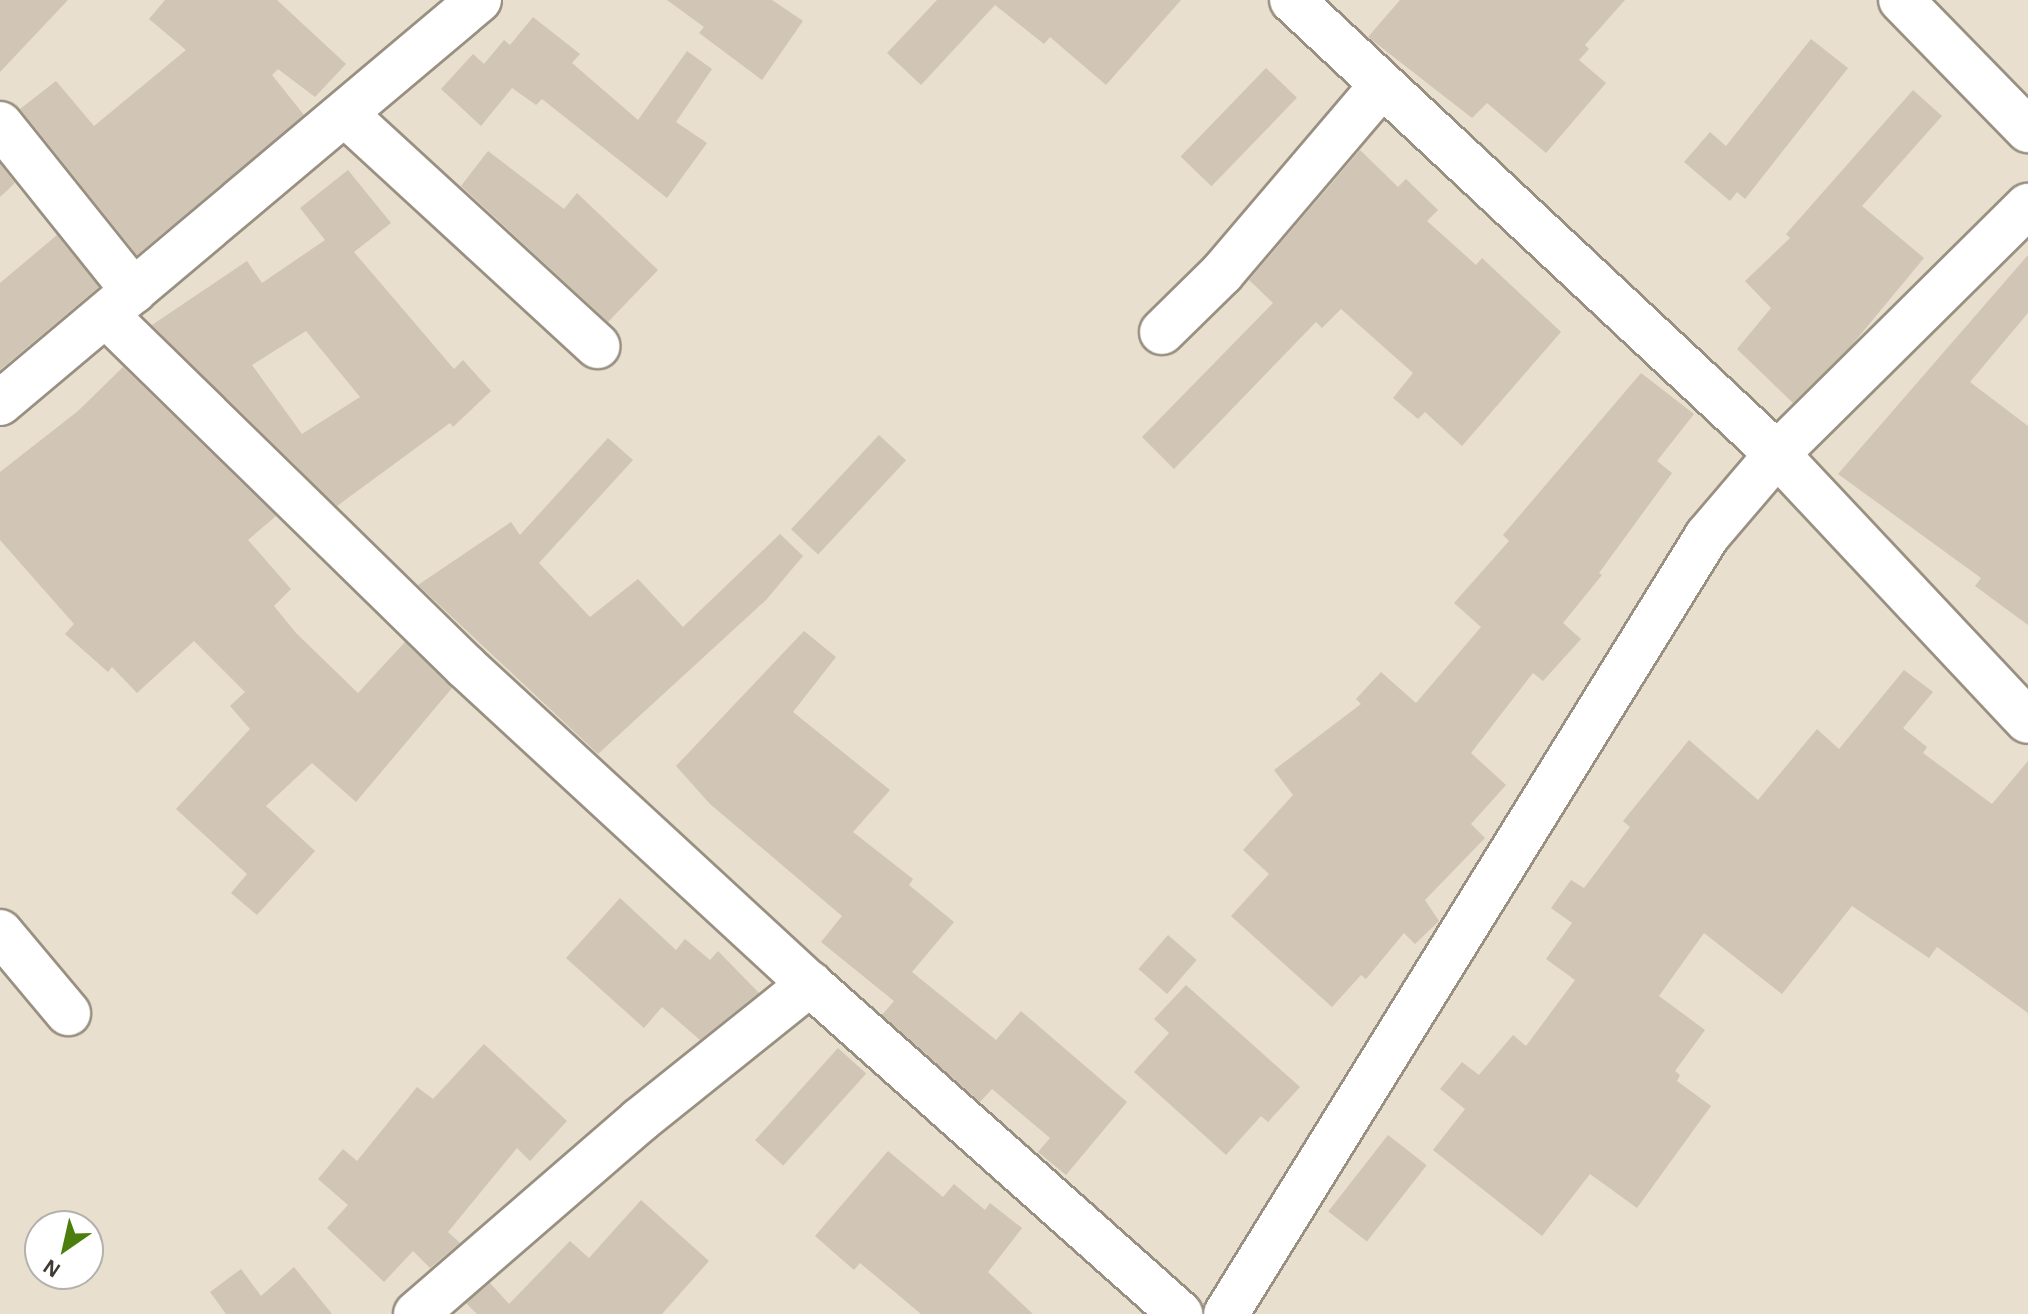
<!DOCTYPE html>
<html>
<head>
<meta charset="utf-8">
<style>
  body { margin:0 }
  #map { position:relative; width:2028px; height:1314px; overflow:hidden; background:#e8dfcf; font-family:"Alegreya Sans",sans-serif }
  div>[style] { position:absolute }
  .building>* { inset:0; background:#d1c5b6; transform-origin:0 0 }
  .roads { filter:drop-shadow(2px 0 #999081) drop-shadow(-2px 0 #999081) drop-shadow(0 2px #999081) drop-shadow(0 -2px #999081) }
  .minor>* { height:44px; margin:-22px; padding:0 22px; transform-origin:22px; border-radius:22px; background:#fff }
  span { translate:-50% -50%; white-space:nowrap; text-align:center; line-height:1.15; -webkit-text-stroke:7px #fff; paint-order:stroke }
  .north { position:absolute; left:24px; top:1210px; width:80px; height:80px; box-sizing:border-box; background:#fff; border:2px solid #b2b1ae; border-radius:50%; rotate:214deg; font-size:22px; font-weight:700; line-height:32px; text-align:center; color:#3f3c35 }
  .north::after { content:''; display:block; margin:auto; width:28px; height:36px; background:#4c7e0d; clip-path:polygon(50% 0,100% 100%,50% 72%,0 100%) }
</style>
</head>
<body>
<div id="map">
  <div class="building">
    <i style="clip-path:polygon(0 0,68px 0,0 72px)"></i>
    <i style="clip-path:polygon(165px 0,277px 0,346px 64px,315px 97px,278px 69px,272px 75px,304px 115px,137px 255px,20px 109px,56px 81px,94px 126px,186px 50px,149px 19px)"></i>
    <i style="clip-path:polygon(667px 0,772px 0,803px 21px,762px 80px,699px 33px,704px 27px)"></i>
    <i style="clip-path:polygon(937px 0,1181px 0,1106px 85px,1050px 37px,1044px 44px,995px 5px,921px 85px,887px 53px)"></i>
    <i style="clip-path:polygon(1400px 0,1625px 0,1585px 45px,1589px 49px,1579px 60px,1606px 83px,1546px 153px,1487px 103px,1472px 118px,1368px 37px)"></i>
    <i style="clip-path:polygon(533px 17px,580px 54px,572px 63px,638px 120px,687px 51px,712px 69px,676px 122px,707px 143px,667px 198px,542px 99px,536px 105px,512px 88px,481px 126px,441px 89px,473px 54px,484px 64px,504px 40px,510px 45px)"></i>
    <i style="clip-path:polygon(1811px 39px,1848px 68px,1745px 199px,1737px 192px,1730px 201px,1684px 162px,1710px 132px,1726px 146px)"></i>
    <i style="left:1266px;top:68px;width:43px;height:123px;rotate:44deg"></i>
    <i style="clip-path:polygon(1913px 90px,1942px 116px,1862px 206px,1924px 258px,1851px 346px,1793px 403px,1737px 349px,1771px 308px,1745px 281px,1790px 238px,1786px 234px)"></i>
    <i style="clip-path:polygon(1360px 150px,1398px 187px,1406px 179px,1438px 210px,1427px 221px,1476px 265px,1482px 258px,1561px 332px,1462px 446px,1425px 412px,1418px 419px,1393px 398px,1413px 373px,1341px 309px,1322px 328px,1316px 322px,1174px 469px,1142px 437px,1273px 303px,1249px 280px)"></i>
    <i style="clip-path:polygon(488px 151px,564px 209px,577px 193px,658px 270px,608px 322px,461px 186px)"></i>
    <i style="clip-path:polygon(0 164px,15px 183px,0 197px)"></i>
    <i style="clip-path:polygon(evenodd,348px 170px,391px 223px,354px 252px,454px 369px,463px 360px,491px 391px,453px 427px,450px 423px,337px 506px,152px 325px,247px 261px,262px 283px,325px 240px,300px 208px,348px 170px,306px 331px,360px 397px,302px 434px,252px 365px,306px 331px)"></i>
    <i style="clip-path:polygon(57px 235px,99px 287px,0 370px,0 283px)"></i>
    <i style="clip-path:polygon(2028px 255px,2028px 313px,1970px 382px,2028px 426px,2028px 625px,1975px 586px,1981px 578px,1838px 474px)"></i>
    <i style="clip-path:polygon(123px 367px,276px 516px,248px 540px,291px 589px,274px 606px,296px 633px,358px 693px,405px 642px,452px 688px,356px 802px,312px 763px,266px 806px,315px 851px,257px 915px,231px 893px,247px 874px,176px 809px,250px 729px,230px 706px,245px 692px,194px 641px,137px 693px,112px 667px,108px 672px,65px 634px,74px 624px,0 540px,0 472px,78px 411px)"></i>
    <i style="clip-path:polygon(1641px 373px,1694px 414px,1657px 461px,1672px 473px,1599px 573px,1602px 575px,1563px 623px,1581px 639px,1543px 681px,1533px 673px,1471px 753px,1506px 785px,1471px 824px,1485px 838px,1425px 900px,1439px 921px,1415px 944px,1404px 933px,1366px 979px,1361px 975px,1332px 1007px,1231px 916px,1269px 874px,1243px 850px,1293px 795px,1274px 770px,1361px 704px,1356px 699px,1381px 672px,1416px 703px,1481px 627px,1454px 603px,1509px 541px,1503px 535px)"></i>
    <i style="left:879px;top:435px;width:37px;height:129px;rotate:43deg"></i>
    <i style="clip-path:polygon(608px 438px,633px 460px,539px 563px,590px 617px,638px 579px,683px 627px,780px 534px,803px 556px,766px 600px,598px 754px,418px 585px,511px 522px,520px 535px)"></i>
    <i style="clip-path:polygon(804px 631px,836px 657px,793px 712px,890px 790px,853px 832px,913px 879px,909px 885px,954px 922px,912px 972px,996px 1040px,1021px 1011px,1127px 1102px,1066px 1175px,1038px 1152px,1050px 1138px,992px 1089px,980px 1102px,882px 1015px,894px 1001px,821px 942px,842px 916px,710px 804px,676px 766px)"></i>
    <i style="clip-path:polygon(1904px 670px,1933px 692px,1903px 728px,1927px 747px,1923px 753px,1992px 804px,2028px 761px,2028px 1013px,1937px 947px,1929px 958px,1852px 906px,1782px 994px,1704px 933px,1659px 996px,1705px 1030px,1675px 1071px,1680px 1075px,1677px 1081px,1711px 1106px,1637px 1208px,1590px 1174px,1542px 1236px,1433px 1150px,1465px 1109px,1440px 1089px,1462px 1062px,1479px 1075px,1513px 1035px,1526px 1046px,1575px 980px,1546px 959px,1572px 923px,1551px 908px,1571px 880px,1584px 888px,1630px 827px,1623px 821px,1689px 740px,1758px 800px,1817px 729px,1839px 749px)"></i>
    <i style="clip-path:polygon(620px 898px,676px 950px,685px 939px,710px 960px,718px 951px,759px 993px,700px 1040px,662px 1007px,644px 1028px,566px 958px)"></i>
    <i style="left:1168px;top:935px;width:38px;height:45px;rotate:41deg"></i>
    <i style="clip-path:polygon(1186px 985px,1300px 1087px,1268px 1122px,1261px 1116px,1226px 1155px,1134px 1072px,1169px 1033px,1154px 1019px)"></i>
    <i style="clip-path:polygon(484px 1044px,567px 1121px,530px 1161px,517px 1148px,448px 1232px,460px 1243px,430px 1268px,413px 1251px,384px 1282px,327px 1228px,348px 1205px,318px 1179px,343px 1149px,357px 1161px,417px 1087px,433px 1099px)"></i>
    <i style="left:838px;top:1048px;width:38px;height:124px;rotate:42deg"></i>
    <i style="left:1388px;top:1135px;width:49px;height:97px;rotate:38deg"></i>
    <i style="clip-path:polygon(888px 1151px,943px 1197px,954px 1184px,985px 1210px,990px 1203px,1022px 1228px,988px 1272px,1033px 1314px,921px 1314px,860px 1263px,854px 1270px,815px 1236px)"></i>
    <i style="clip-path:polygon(641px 1200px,709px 1261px,662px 1314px,477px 1314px,466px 1303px,490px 1283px,509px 1304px,570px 1241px,589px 1258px)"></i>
    <i style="clip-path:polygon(294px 1267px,332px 1314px,226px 1314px,210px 1292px,241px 1269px,261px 1296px)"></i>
  </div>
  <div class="roads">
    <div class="minor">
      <i style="left:1292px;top:0;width:664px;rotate:43.11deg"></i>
      <i style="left:1777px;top:454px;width:366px;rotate:46.8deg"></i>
      <i style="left:1901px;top:0;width:182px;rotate:45.7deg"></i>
      <i style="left:345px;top:114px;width:343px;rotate:42.6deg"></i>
      <i style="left:0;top:124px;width:214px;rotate:51.3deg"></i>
      <i style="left:108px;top:317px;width:501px;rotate:44.35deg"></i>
      <i style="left:466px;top:667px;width:468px;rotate:42.7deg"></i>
      <i style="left:810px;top:984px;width:496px;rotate:41.7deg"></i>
      <i style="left:1162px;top:332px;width:84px;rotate:-44.5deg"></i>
      <i style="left:1222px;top:273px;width:247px;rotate:-49.6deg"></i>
      <i style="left:0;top:403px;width:626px;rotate:-40.08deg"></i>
      <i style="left:0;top:932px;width:106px;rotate:50deg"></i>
      <i style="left:416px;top:1314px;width:296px;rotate:-40.9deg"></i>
      <i style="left:640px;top:1120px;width:218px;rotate:-38.7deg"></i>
      <i style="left:1226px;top:1314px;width:915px;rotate:-58.27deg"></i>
      <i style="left:1707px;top:536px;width:108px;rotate:-49.5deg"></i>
      <i style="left:1777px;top:454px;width:353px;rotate:-44.7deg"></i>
    </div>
  </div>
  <div class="north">N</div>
</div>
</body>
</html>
